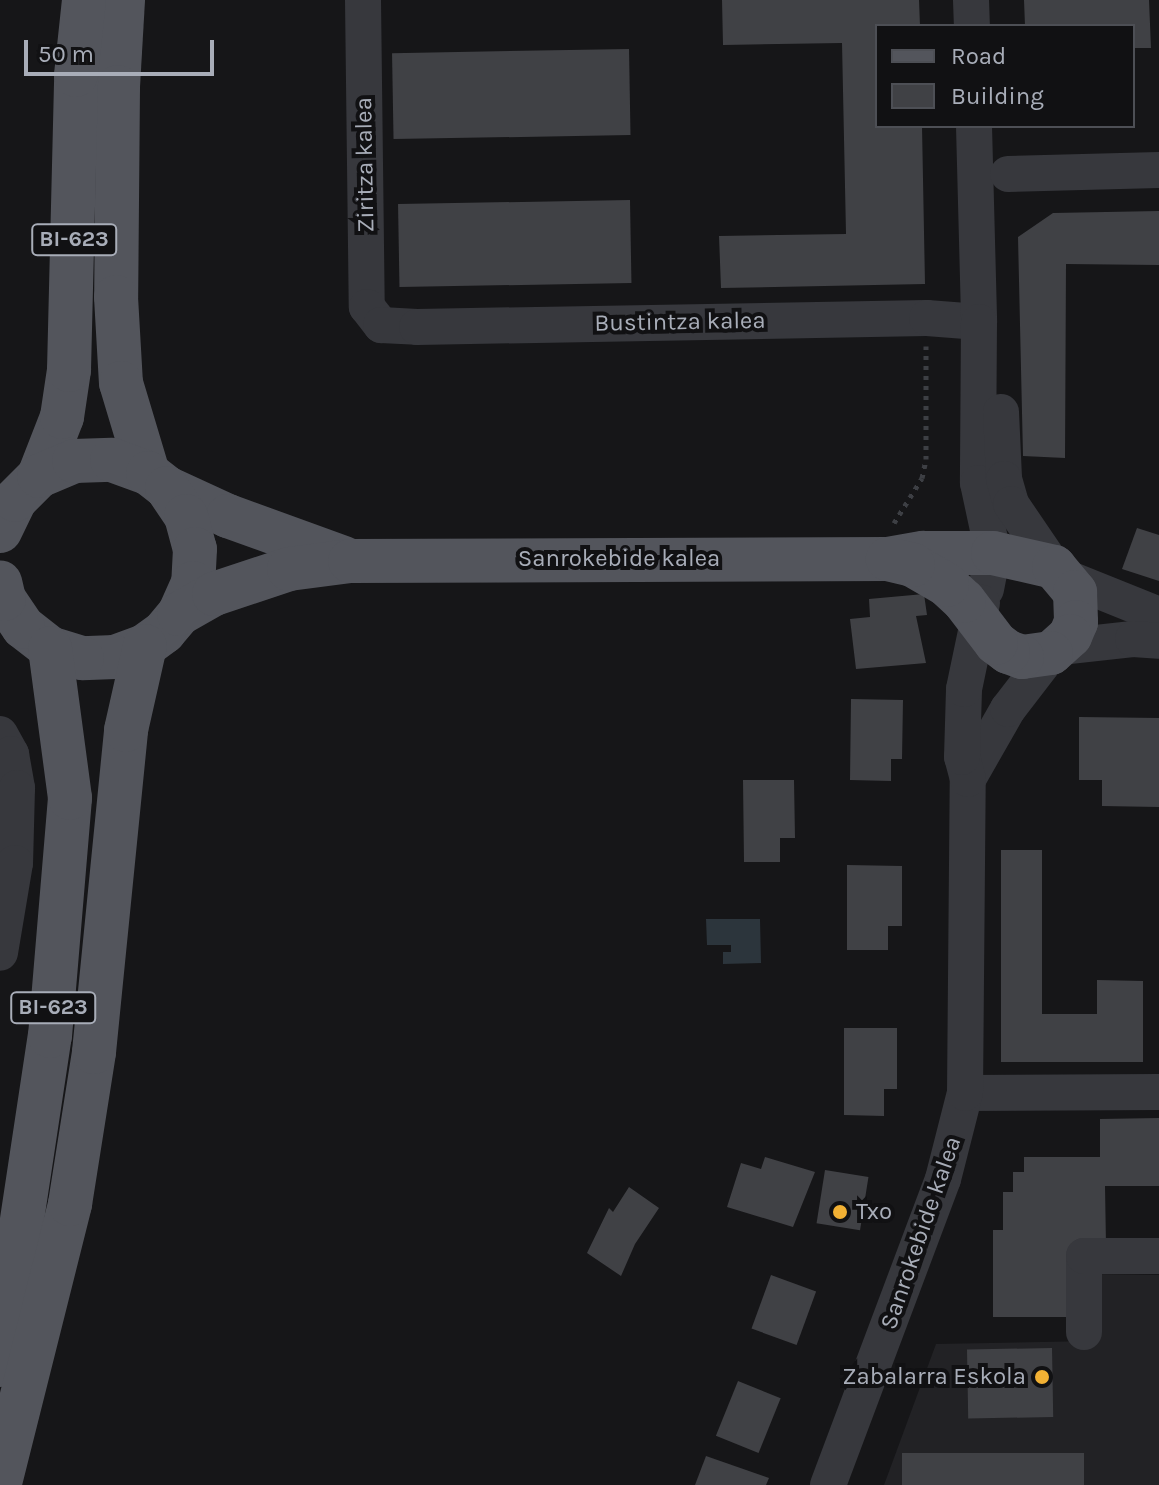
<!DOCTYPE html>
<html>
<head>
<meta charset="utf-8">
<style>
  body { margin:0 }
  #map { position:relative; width:1159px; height:1485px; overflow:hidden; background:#161618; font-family:Karla,sans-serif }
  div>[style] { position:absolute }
  .built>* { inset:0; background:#222225 }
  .water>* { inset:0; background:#2c353c }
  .building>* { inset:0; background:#404145; transform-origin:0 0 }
  .path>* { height:5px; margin-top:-2.5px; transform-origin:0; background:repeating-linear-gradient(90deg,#3d3f44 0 4px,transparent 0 10px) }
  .minor>* { height:36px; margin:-18px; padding:0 18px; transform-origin:18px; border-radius:18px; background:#37383d }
  .major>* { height:44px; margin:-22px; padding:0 22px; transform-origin:22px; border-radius:22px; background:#53555c }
  .dots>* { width:22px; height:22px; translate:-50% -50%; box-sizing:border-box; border:4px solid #111113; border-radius:50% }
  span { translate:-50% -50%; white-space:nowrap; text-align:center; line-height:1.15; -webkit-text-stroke:8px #111113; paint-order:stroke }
  .shield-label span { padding:2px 6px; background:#111113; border:2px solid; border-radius:6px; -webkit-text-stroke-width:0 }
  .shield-label { font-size:22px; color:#a8adb8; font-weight:700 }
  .street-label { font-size:24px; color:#a8adb8 }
  .poi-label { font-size:24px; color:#a8adb8 }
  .left { translate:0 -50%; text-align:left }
  .right { translate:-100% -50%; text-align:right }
  .legend { position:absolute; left:875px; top:24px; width:260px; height:104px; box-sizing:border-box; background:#111113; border:2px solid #4d4f55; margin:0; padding:10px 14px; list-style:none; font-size:24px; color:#a8adb8 }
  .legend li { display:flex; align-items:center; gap:16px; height:40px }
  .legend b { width:40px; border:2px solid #4d4f55 }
  .scale { position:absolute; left:24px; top:40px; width:190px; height:36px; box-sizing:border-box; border:4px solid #a8adb8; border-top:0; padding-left:10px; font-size:24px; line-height:28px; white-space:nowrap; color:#a8adb8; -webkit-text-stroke:6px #111113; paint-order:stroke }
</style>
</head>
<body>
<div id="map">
  <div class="built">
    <i style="clip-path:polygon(1092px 1274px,1159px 1275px,1159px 1485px,884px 1485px,936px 1344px,1093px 1341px)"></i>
  </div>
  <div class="water">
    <i style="clip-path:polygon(706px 919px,760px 919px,761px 963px,723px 964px,723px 952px,731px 952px,731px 945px,707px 945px)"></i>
  </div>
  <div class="building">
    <i style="clip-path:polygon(722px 0,919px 0,920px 26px,877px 26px,877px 126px,922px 126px,925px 284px,721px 288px,719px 236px,846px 234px,842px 43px,723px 45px)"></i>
    <i style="clip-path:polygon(1024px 0,1149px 0,1151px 48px,1133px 48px,1133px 26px,1025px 26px)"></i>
    <i style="left:629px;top:49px;width:86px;height:237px;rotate:89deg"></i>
    <i style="left:630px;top:200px;width:83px;height:232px;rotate:89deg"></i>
    <i style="clip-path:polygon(1159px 211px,1159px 265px,1066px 264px,1065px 458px,1023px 456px,1018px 237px,1053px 213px)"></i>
    <i style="clip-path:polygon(1137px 528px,1159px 535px,1159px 581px,1122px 569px)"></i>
    <i style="clip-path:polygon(924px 594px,927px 615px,916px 616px,926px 663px,856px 669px,850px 619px,870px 617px,869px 599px)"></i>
    <i style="clip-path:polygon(851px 699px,903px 700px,902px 759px,891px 759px,891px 781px,850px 780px)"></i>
    <i style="clip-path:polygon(1079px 717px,1159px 718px,1159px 807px,1102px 806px,1102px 780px,1079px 780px)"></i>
    <i style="clip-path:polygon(743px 780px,794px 780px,795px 838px,780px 838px,780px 862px,744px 862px)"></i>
    <i style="clip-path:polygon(1001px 850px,1042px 850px,1042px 1014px,1097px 1014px,1097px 980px,1143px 981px,1143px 1062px,1001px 1062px)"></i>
    <i style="clip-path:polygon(847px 865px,902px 866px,902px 926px,888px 926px,888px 950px,847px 950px)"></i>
    <i style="clip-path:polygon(844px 1028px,897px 1028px,897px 1089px,884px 1089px,884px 1116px,844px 1115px)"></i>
    <i style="clip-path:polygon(1159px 1118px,1159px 1186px,1105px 1186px,1106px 1245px,1073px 1317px,993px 1317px,993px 1230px,1003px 1230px,1003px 1192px,1013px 1192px,1013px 1172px,1024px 1172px,1024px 1157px,1100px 1157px,1100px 1119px)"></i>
    <i style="clip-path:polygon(765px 1157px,815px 1172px,793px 1227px,727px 1207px,741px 1163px,761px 1169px)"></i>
    <i style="left:825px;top:1170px;width:44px;height:54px;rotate:9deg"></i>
    <i style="clip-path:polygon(629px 1187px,659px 1208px,635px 1244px,621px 1276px,587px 1253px,609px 1208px,613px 1212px)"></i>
    <i style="left:771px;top:1275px;width:48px;height:57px;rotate:20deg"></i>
    <i style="left:1052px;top:1348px;width:69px;height:85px;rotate:89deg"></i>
    <i style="left:738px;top:1381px;width:46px;height:59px;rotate:22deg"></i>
    <i style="left:902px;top:1453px;width:182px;height:32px"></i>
    <i style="clip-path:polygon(706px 1456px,769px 1478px,766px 1485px,695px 1485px)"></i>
  </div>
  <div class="path">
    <i style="left:894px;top:523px;width:53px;rotate:-58.1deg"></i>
    <i style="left:922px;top:478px;width:19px;rotate:-78deg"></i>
    <i style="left:926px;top:459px;width:113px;rotate:-90deg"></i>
  </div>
  <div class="minor">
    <i style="left:363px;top:0;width:307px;rotate:89.3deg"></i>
    <i style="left:367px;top:307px;width:23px;rotate:52deg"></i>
    <i style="left:381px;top:325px;width:36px;rotate:3deg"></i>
    <i style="left:417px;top:327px;width:510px;rotate:-1.01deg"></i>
    <i style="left:927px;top:318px;width:52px;rotate:4.4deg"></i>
    <i style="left:971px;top:0;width:26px;rotate:88deg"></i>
    <i style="left:974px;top:126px;width:196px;rotate:88.5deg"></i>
    <i style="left:979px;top:322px;width:161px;rotate:90.4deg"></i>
    <i style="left:978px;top:483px;width:72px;rotate:77.9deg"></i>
    <i style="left:993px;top:553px;width:37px;rotate:101deg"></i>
    <i style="left:1008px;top:174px;width:151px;rotate:-1.5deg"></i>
    <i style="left:1001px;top:412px;width:67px;rotate:87.4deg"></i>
    <i style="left:1004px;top:479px;width:26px;rotate:74deg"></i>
    <i style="left:1011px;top:504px;width:76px;rotate:55.7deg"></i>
    <i style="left:1067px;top:578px;width:99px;rotate:21.9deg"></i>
    <i style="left:1060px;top:647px;width:73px;rotate:-6.3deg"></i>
    <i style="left:1133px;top:639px;width:26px;rotate:4deg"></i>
    <i style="left:0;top:734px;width:23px;rotate:61deg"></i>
    <i style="left:11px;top:754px;width:35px;rotate:80deg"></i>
    <i style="left:17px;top:788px;width:75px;rotate:91.5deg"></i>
    <i style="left:15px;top:863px;width:91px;rotate:99.5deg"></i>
    <i style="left:968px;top:779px;width:81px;rotate:-60.3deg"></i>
    <i style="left:1008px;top:709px;width:71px;rotate:-52.5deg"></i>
    <i style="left:965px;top:1093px;width:194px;rotate:-0.3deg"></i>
    <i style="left:1084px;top:1332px;width:76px;rotate:-90deg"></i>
    <i style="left:1084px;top:1256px;width:75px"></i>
    <i style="left:828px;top:1485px;width:327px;rotate:-69.4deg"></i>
    <i style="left:943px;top:1179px;width:89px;rotate:-75.7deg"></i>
    <i style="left:965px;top:1093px;width:314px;rotate:-89.5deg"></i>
    <i style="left:968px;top:779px;width:23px;rotate:-105deg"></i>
    <i style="left:962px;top:757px;width:68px;rotate:-88.3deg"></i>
    <i style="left:964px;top:689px;width:88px;rotate:-78.2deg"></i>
  </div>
  <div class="major">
    <i style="left:123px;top:0;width:87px;rotate:93.3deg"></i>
    <i style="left:118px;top:87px;width:210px;rotate:90.5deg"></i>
    <i style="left:116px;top:297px;width:86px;rotate:86.7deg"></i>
    <i style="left:121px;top:383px;width:94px;rotate:73.3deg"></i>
    <i style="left:39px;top:476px;width:63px;rotate:-68.7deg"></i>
    <i style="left:62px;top:417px;width:48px;rotate:-81.5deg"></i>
    <i style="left:69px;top:370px;width:295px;rotate:-88.6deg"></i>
    <i style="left:76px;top:75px;width:75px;rotate:-83.9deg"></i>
    <i style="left:167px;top:488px;width:67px;rotate:24.7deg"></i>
    <i style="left:228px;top:516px;width:123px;rotate:19.9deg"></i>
    <i style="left:0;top:531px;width:34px;rotate:-64deg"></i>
    <i style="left:15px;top:500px;width:34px;rotate:-45deg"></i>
    <i style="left:39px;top:476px;width:38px;rotate:-23deg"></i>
    <i style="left:74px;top:461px;width:38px;rotate:-2deg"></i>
    <i style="left:112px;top:460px;width:38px;rotate:20deg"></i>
    <i style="left:148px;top:473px;width:24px;rotate:38deg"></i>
    <i style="left:167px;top:488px;width:34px;rotate:56deg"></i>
    <i style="left:186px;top:516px;width:34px;rotate:75deg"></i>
    <i style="left:195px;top:549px;width:34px;rotate:93deg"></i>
    <i style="left:193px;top:583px;width:34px;rotate:114deg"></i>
    <i style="left:179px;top:614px;width:23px;rotate:130deg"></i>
    <i style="left:164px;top:632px;width:24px;rotate:144deg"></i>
    <i style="left:145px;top:646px;width:32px;rotate:160deg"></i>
    <i style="left:115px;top:657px;width:33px;rotate:178deg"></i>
    <i style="left:82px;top:658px;width:34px;rotate:-163deg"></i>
    <i style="left:50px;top:648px;width:34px;rotate:-142deg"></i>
    <i style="left:23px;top:627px;width:34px;rotate:-124deg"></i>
    <i style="left:4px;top:599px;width:17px;rotate:-103deg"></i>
    <i style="left:179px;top:614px;width:40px;rotate:-29.7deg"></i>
    <i style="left:214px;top:594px;width:79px;rotate:-18.4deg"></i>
    <i style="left:289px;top:569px;width:62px;rotate:-7.5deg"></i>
    <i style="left:350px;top:561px;width:538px;rotate:-0.21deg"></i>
    <i style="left:888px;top:559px;width:36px;rotate:-10deg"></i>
    <i style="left:923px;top:553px;width:70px"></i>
    <i style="left:993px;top:553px;width:63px;rotate:12.9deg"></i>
    <i style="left:1054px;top:567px;width:33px;rotate:50deg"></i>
    <i style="left:1075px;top:592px;width:30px;rotate:88deg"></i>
    <i style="left:1076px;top:622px;width:15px;rotate:113deg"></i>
    <i style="left:1070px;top:636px;width:25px;rotate:138deg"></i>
    <i style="left:1051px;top:653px;width:29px;rotate:172deg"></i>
    <i style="left:1022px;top:657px;width:15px;rotate:-160deg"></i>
    <i style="left:1008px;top:652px;width:15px;rotate:-143deg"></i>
    <i style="left:996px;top:643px;width:53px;rotate:-127.3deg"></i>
    <i style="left:964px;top:601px;width:23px;rotate:-137deg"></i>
    <i style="left:947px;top:585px;width:39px;rotate:-150deg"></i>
    <i style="left:913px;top:565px;width:26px;rotate:-167deg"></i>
    <i style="left:0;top:1365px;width:333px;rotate:-81.4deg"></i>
    <i style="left:50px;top:1036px;width:239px;rotate:-85.2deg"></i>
    <i style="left:70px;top:798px;width:151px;rotate:-97.6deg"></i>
    <i style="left:0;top:1483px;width:288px;rotate:-75.9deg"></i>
    <i style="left:70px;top:1204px;width:154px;rotate:-81deg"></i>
    <i style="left:94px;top:1052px;width:324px;rotate:-84.3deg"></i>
    <i style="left:126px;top:730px;width:86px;rotate:-77.3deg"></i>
  </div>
  <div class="dots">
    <i style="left:840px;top:1212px;background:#f2b134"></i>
    <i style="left:1042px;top:1377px;background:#f2b134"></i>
  </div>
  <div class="shield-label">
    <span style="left:74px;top:240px">BI-623</span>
    <span style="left:53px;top:1008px">BI-623</span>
  </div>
  <div class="street-label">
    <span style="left:365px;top:165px;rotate:-91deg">Ziritza kalea</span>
    <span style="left:680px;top:322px;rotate:-1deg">Bustintza kalea</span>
    <span style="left:619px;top:559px">Sanrokebide kalea</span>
    <span style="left:921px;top:1233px;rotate:-71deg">Sanrokebide kalea</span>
  </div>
  <div class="poi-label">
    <span class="left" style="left:856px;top:1212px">Txo</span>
    <span class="right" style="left:1026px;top:1377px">Zabalarra Eskola</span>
  </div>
  <ul class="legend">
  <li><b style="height:10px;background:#53555c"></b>Road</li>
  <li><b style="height:22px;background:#404145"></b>Building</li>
  </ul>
  <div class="scale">50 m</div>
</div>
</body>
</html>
